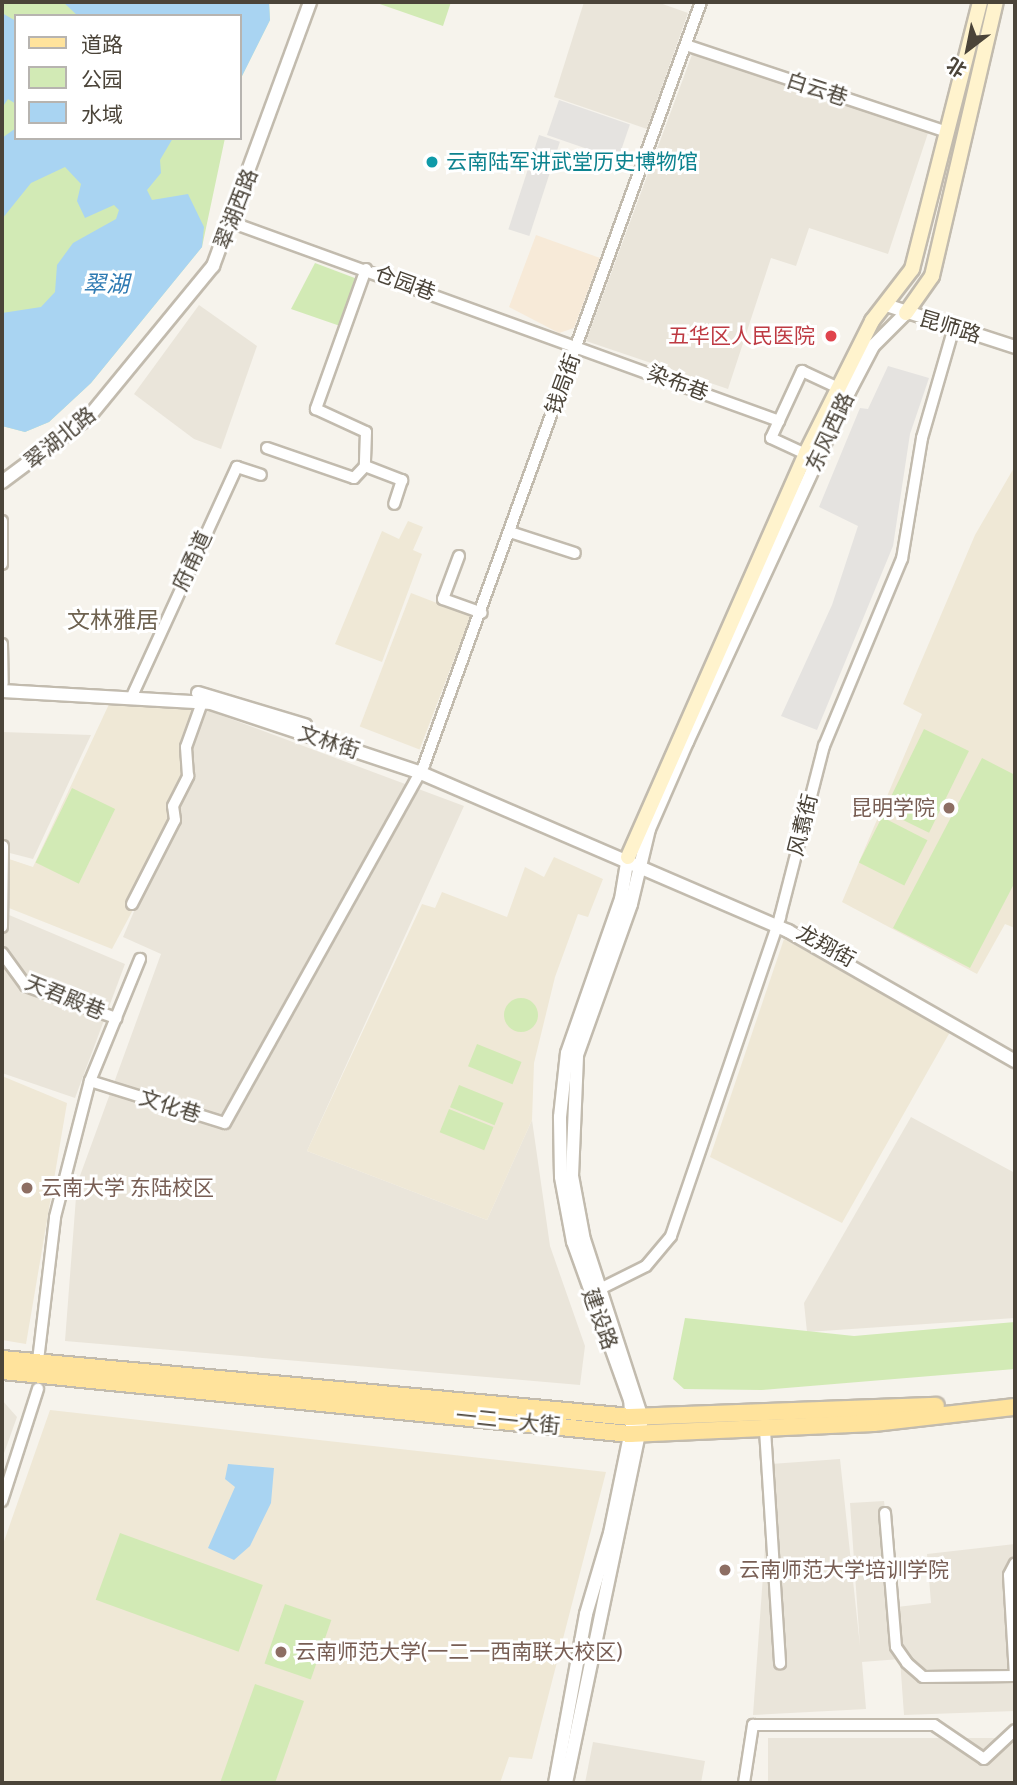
<!DOCTYPE html>
<html>
<head>
<meta charset="utf-8">
<style>
  body { margin:0 }
  #map { position:relative; width:1017px; height:1785px; overflow:hidden; background:#f6f3ec; font-family:"Fira Sans Condensed","Noto Sans SC",sans-serif }
  div>[style] { position:absolute }
  .residential>* { inset:0; background:#eae5da; transform-origin:0 0 }
  .commercial>* { inset:0; background:#f7ead8 }
  .education>* { inset:0; background:#efe8d6; transform-origin:0 0 }
  .green>* { inset:0; background:#d2eab5; transform-origin:0 0 }
  .round { border-radius:50% }
  .parking>* { inset:0; background:#e5e3e0; transform-origin:0 0 }
  .water>* { inset:0; background:#a9d4f2 }
  .roads { filter:drop-shadow(2px 0 #c2bbae) drop-shadow(-2px 0 #c2bbae) drop-shadow(0 2px #c2bbae) drop-shadow(0 -2px #c2bbae) }
  .minor>* { height:10px; margin:-5px; padding:0 5px; transform-origin:5px; border-radius:5px; background:#fff }
  .tertiary>* { height:12px; margin:-6px; padding:0 6px; transform-origin:6px; border-radius:6px; background:#fff }
  .secondary>* { height:14px; margin:-7px; padding:0 7px; transform-origin:7px; border-radius:7px; background:#fff3cd }
  .primary>* { height:16px; margin:-8px; padding:0 8px; transform-origin:8px; border-radius:8px; background:#ffe39c }
  .dots>* { width:19px; height:19px; translate:-50% -50%; box-sizing:border-box; border:4px solid #fff; border-radius:50% }
  span { translate:-50% -50%; white-space:nowrap; text-align:center; line-height:1.15; -webkit-text-stroke:6px #fff; paint-order:stroke }
  .street-label { font-size:21px; color:#4b4439 }
  .culture-label { font-size:21px; color:#0d838f }
  .left { translate:0 -50%; text-align:left }
  .health-label { font-size:21px; color:#be3a42 }
  .right { translate:-100% -50%; text-align:right }
  .education-label { font-size:21px; color:#785e54 }
  .water-label { font-size:23px; color:#2e7ab2; font-style:italic }
  .neighbourhood-label { font-size:23px; color:#6e6250 }
  .frame { position:absolute; inset:0; border:4px solid #4b4439; pointer-events:none }
  .legend { position:absolute; left:14px; top:14px; width:228px; height:126px; box-sizing:border-box; background:#fff; border:2px solid #b7b4b0; margin:0; padding:9px 12px; list-style:none; font-size:21px; color:#4b4439 }
  .legend li { display:flex; align-items:center; gap:14px; height:35px }
  .legend b { width:35px; border:2px solid #b7b4b0 }
  .north { position:absolute; left:933px; top:14px; width:70px; height:70px; -webkit-text-stroke:5px #fff; paint-order:stroke; rotate:212deg; font-size:19px; font-weight:700; line-height:28px; text-align:center; color:#4b4439 }
  .north::after { content:''; display:block; margin:auto; width:24px; height:32px; background:#4b4439; clip-path:polygon(50% 0,100% 100%,50% 72%,0 100%) }
</style>
</head>
<body>
<div id="map">
  <div class="residential">
    <i style="clip-path:polygon(584px 2px,657px 2px,688px 13px,647px 129px,554px 97px)"></i>
    <i style="clip-path:polygon(693px 52px,929px 130px,888px 254px,809px 228px,796px 266px,771px 258px,728px 389px,586px 341px)"></i>
    <i style="clip-path:polygon(199px 305px,257px 346px,221px 449px,194px 439px,134px 394px)"></i>
    <i style="clip-path:polygon(207px 710px,464px 806px,307px 1151px,487px 1220px,532px 1120px,550px 1246px,585px 1346px,580px 1385px,65px 1341px,77px 1184px,161px 954px,123px 937px,178px 809px,189px 749px)"></i>
    <i style="clip-path:polygon(2px 732px,91px 735px,33px 859px,2px 851px)"></i>
    <i style="clip-path:polygon(2px 912px,125px 964px,75px 1098px,2px 1073px)"></i>
    <i style="clip-path:polygon(911px 1117px,1015px 1173px,1015px 1318px,807px 1332px,804px 1303px)"></i>
    <i style="clip-path:polygon(2px 1400px,17px 1417px,2px 1459px)"></i>
    <i style="clip-path:polygon(840px 1459px,860px 1646px,850px 1503px,884px 1501px,897px 1607px,931px 1603px,927px 1554px,1015px 1544px,1015px 1711px,904px 1715px,900px 1659px,862px 1662px,866px 1709px,753px 1715px,771px 1464px)"></i>
    <i style="left:768px;top:1738px;width:247px;height:46px"></i>
    <i style="clip-path:polygon(593px 1742px,705px 1761px,701px 1783px,585px 1783px)"></i>
  </div>
  <div class="commercial">
    <i style="clip-path:polygon(536px 235px,600px 258px,574px 328px,559px 333px,509px 307px)"></i>
  </div>
  <div class="education">
    <i style="clip-path:polygon(1015px 466px,1015px 928px,1005px 924px,977px 974px,842px 902px,922px 714px,903px 704px,975px 535px)"></i>
    <i style="clip-path:polygon(408px 521px,423px 527px,413px 550px,422px 554px,382px 662px,335px 644px,382px 531px,399px 539px)"></i>
    <i style="left:411px;top:593px;width:64px;height:143px;rotate:21deg"></i>
    <i style="clip-path:polygon(110px 702px,207px 710px,189px 749px,192px 779px,178px 809px,180px 822px,112px 949px,9px 908px,9px 859px,33px 867px)"></i>
    <i style="clip-path:polygon(554px 857px,603px 879px,588px 917px,578px 914px,555px 977px,534px 1063px,532px 1120px,487px 1220px,307px 1151px,422px 904px,435px 908px,442px 892px,507px 917px,525px 867px,544px 877px)"></i>
    <i style="clip-path:polygon(784px 939px,950px 1032px,842px 1223px,710px 1157px)"></i>
    <i style="clip-path:polygon(2px 1076px,67px 1103px,26px 1344px,2px 1340px)"></i>
    <i style="clip-path:polygon(50px 1410px,606px 1472px,532px 1759px,509px 1757px,500px 1783px,2px 1783px,2px 1547px)"></i>
  </div>
  <div class="green">
    <i style="clip-path:polygon(2px 2px,269px 2px,270px 20px,240px 80px,240px 16px,16px 16px,16px 138px,225px 138px,202px 247px,91px 383px,49px 422px,25px 432px,2px 426px)"></i>
    <i style="clip-path:polygon(374px 2px,451px 2px,443px 26px)"></i>
    <i style="clip-path:polygon(315px 263px,360px 280px,343px 327px,291px 309px)"></i>
    <i style="left:924px;top:729px;width:50px;height:91px;rotate:26deg"></i>
    <i style="clip-path:polygon(982px 758px,1015px 775px,1015px 882px,970px 968px,893px 928px)"></i>
    <i style="left:72px;top:788px;width:48px;height:83px;rotate:26deg"></i>
    <i style="left:882px;top:817px;width:51px;height:51px;rotate:27deg"></i>
    <i class="round" style="left:504px;top:998px;width:34px;height:34px"></i>
    <i style="left:477px;top:1044px;width:48px;height:24px;rotate:22deg"></i>
    <i style="left:459px;top:1085px;width:48px;height:24px;rotate:22deg"></i>
    <i style="left:449px;top:1109px;width:48px;height:25px;rotate:22deg"></i>
    <i style="clip-path:polygon(685px 1318px,854px 1336px,1015px 1322px,1015px 1369px,762px 1390px,684px 1389px,673px 1379px)"></i>
    <i style="left:120px;top:1533px;width:152px;height:71px;rotate:20deg"></i>
    <i style="left:285px;top:1604px;width:49px;height:63px;rotate:19deg"></i>
    <i style="clip-path:polygon(255px 1684px,304px 1701px,275px 1783px,220px 1783px)"></i>
  </div>
  <div class="parking">
    <i style="left:559px;top:100px;width:75px;height:37px;rotate:19deg"></i>
    <i style="left:539px;top:135px;width:22px;height:99px;rotate:18deg"></i>
    <i style="clip-path:polygon(888px 366px,929px 378px,910px 434px,893px 546px,817px 730px,781px 716px,832px 605px,858px 526px,819px 507px,860px 408px,868px 409px)"></i>
  </div>
  <div class="water">
    <i style="clip-path:polygon(63px 2px,269px 2px,270px 20px,240px 80px,240px 16px,78px 16px)"></i>
    <i style="clip-path:polygon(2px 13px,16px 21px,16px 104px,8px 99px,2px 108px)"></i>
    <i style="clip-path:polygon(16px 128px,16px 138px,173px 138px,160px 160px,161px 173px,147px 190px,152px 200px,188px 194px,204px 227px,202px 247px,91px 383px,49px 422px,25px 432px,2px 426px,2px 313px,41px 307px,55px 292px,57px 265px,73px 243px,116px 219px,119px 210px,114px 205px,85px 218px,77px 201px,81px 184px,65px 167px,31px 183px,2px 219px,2px 138px)"></i>
    <i style="clip-path:polygon(228px 1464px,274px 1468px,271px 1503px,250px 1546px,234px 1560px,208px 1548px,235px 1487px,225px 1479px)"></i>
  </div>
  <div class="roads">
    <div class="minor">
      <i style="left:686px;top:45px;width:275px;rotate:18.4deg"></i>
      <i style="left:233px;top:223px;width:581px;rotate:19.93deg"></i>
      <i style="left:366px;top:269px;width:149px;rotate:109.7deg"></i>
      <i style="left:316px;top:409px;width:55px;rotate:24.7deg"></i>
      <i style="left:366px;top:432px;width:34px;rotate:92deg"></i>
      <i style="left:365px;top:466px;width:40px;rotate:21deg"></i>
      <i style="left:402px;top:480px;width:25px;rotate:108deg"></i>
      <i style="left:267px;top:448px;width:92px;rotate:19deg"></i>
      <i style="left:354px;top:478px;width:16px;rotate:-47deg"></i>
      <i style="left:810px;top:456px;width:43px;rotate:-155.2deg"></i>
      <i style="left:771px;top:438px;width:74px;rotate:-65.2deg"></i>
      <i style="left:802px;top:371px;width:45px;rotate:24.9deg"></i>
      <i style="left:2px;top:521px;width:43px;rotate:90deg"></i>
      <i style="left:510px;top:532px;width:68px;rotate:17.9deg"></i>
      <i style="left:459px;top:556px;width:46px;rotate:110.4deg"></i>
      <i style="left:443px;top:599px;width:41px;rotate:19.7deg"></i>
      <i style="left:2px;top:644px;width:39px;rotate:89deg"></i>
      <i style="left:133px;top:694px;width:250px;rotate:-65.4deg"></i>
      <i style="left:237px;top:467px;width:25px;rotate:18deg"></i>
      <i style="left:132px;top:904px;width:94px;rotate:-62.9deg"></i>
      <i style="left:175px;top:820px;width:14px;rotate:-98deg"></i>
      <i style="left:173px;top:806px;width:34px;rotate:-63deg"></i>
      <i style="left:188px;top:776px;width:29px;rotate:-94deg"></i>
      <i style="left:186px;top:747px;width:53px;rotate:-70.2deg"></i>
      <i style="left:2px;top:927px;width:81px;rotate:-89.3deg"></i>
      <i style="left:2px;top:953px;width:41px;rotate:54deg"></i>
      <i style="left:26px;top:986px;width:96px;rotate:19.6deg"></i>
      <i style="left:90px;top:1081px;width:132px;rotate:-67.7deg"></i>
      <i style="left:600px;top:1289px;width:51px;rotate:-26.6deg"></i>
      <i style="left:646px;top:1266px;width:39px;rotate:-50deg"></i>
      <i style="left:671px;top:1236px;width:337px;rotate:-71.1deg"></i>
      <i style="left:780px;top:917px;width:177px;rotate:-75.6deg"></i>
      <i style="left:824px;top:746px;width:203px;rotate:-67.4deg"></i>
      <i style="left:902px;top:559px;width:123px;rotate:-80.6deg"></i>
      <i style="left:922px;top:438px;width:116px;rotate:-73.9deg"></i>
      <i style="left:37px;top:1369px;width:153px;rotate:-83.2deg"></i>
      <i style="left:55px;top:1217px;width:140px;rotate:-75.6deg"></i>
      <i style="left:90px;top:1081px;width:141px;rotate:17.3deg"></i>
      <i style="left:225px;top:1123px;width:410px;rotate:-60.9deg"></i>
      <i style="left:424px;top:765px;width:812px;rotate:-70.05deg"></i>
      <i style="left:765px;top:1430px;width:234px;rotate:86.3deg"></i>
      <i style="left:2px;top:1501px;width:118px;rotate:-72.2deg"></i>
      <i style="left:885px;top:1513px;width:134px;rotate:85.3deg"></i>
      <i style="left:896px;top:1647px;width:19px;rotate:55deg"></i>
      <i style="left:907px;top:1663px;width:21px;rotate:41deg"></i>
      <i style="left:923px;top:1677px;width:92px;rotate:-0.6deg"></i>
      <i style="left:1015px;top:1676px;width:101px;rotate:-93.4deg"></i>
      <i style="left:1009px;top:1575px;width:13px;rotate:-63deg"></i>
      <i style="left:744px;top:1783px;width:59px;rotate:-81.2deg"></i>
      <i style="left:753px;top:1725px;width:181px"></i>
      <i style="left:934px;top:1725px;width:60px;rotate:34.2deg"></i>
      <i style="left:984px;top:1759px;width:42px;rotate:-43.1deg"></i>
    </div>
    <div class="tertiary">
      <i style="left:886px;top:305px;width:136px;rotate:18deg"></i>
      <i style="left:2px;top:482px;width:107px;rotate:-36.7deg"></i>
      <i style="left:88px;top:418px;width:197px;rotate:-50.6deg"></i>
      <i style="left:213px;top:266px;width:281px;rotate:-69.8deg"></i>
      <i style="left:2px;top:691px;width:209px;rotate:3.3deg"></i>
      <i style="left:211px;top:703px;width:221px;rotate:18.4deg"></i>
      <i style="left:421px;top:773px;width:400px;rotate:23.3deg"></i>
      <i style="left:788px;top:931px;width:262px;rotate:29.8deg"></i>
      <i style="left:198px;top:693px;width:112px;rotate:16.7deg"></i>
      <i style="left:555px;top:1783px;width:172px;rotate:-79.6deg"></i>
      <i style="left:586px;top:1614px;width:84px;rotate:-73.5deg"></i>
      <i style="left:610px;top:1533px;width:109px;rotate:-78.4deg"></i>
      <i style="left:632px;top:1426px;width:26px;rotate:-94deg"></i>
      <i style="left:630px;top:1400px;width:168px;rotate:-109.8deg"></i>
      <i style="left:573px;top:1242px;width:66px;rotate:-100.5deg"></i>
      <i style="left:561px;top:1177px;width:60px;rotate:-91deg"></i>
      <i style="left:560px;top:1117px;width:64px;rotate:-83.8deg"></i>
      <i style="left:567px;top:1053px;width:163px;rotate:-70.7deg"></i>
      <i style="left:621px;top:899px;width:43px;rotate:-80.5deg"></i>
      <i style="left:566px;top:1783px;width:373px;rotate:-78.2deg"></i>
      <i style="left:642px;top:1418px;width:187px;rotate:-108deg"></i>
      <i style="left:584px;top:1240px;width:65px;rotate:-100.6deg"></i>
      <i style="left:572px;top:1176px;width:121px;rotate:-87.6deg"></i>
      <i style="left:577px;top:1055px;width:160px;rotate:-70.3deg"></i>
      <i style="left:631px;top:904px;width:77px;rotate:-76.5deg"></i>
      <i style="left:649px;top:829px;width:95px;rotate:-66.4deg"></i>
      <i style="left:687px;top:742px;width:386px;rotate:-65.2deg"></i>
      <i style="left:849px;top:392px;width:52px;rotate:-62.4deg"></i>
      <i style="left:873px;top:346px;width:47px;rotate:-45deg"></i>
    </div>
    <div class="secondary">
      <i style="left:906px;top:313px;width:45px;rotate:-54.9deg"></i>
      <i style="left:932px;top:276px;width:281px;rotate:-76.9deg"></i>
      <i style="left:628px;top:857px;width:441px;rotate:-66.2deg"></i>
      <i style="left:806px;top:453px;width:148px;rotate:-63.4deg"></i>
      <i style="left:872px;top:321px;width:66px;rotate:-52.4deg"></i>
      <i style="left:912px;top:269px;width:276px;rotate:-75.7deg"></i>
    </div>
    <div class="primary">
      <i style="left:2px;top:1359px;width:632px;rotate:5.27deg"></i>
      <i style="left:631px;top:1417px;width:305px;rotate:-2.1deg"></i>
      <i style="left:2px;top:1371px;width:631px;rotate:5.73deg"></i>
      <i style="left:630px;top:1434px;width:244px;rotate:-2.6deg"></i>
      <i style="left:874px;top:1423px;width:142px;rotate:-6.5deg"></i>
    </div>
  </div>
  <div class="dots">
    <i style="left:432px;top:162px;background:#0f9aa8"></i>
    <i style="left:831px;top:336px;background:#e0444e"></i>
    <i style="left:949px;top:808px;background:#8d6e63"></i>
    <i style="left:27px;top:1188px;background:#8d6e63"></i>
    <i style="left:725px;top:1570px;background:#8d6e63"></i>
    <i style="left:281px;top:1652px;background:#8d6e63"></i>
  </div>
  <div class="street-label">
    <span style="left:817px;top:89px;rotate:18deg">白云巷</span>
    <span style="left:236px;top:209px;rotate:-69deg">翠湖西路</span>
    <span style="left:405px;top:283px;rotate:20deg">仓园巷</span>
    <span style="left:950px;top:327px;rotate:17deg">昆师路</span>
    <span style="left:678px;top:383px;rotate:21deg">染布巷</span>
    <span style="left:563px;top:384px;rotate:-70deg">钱局街</span>
    <span style="left:830px;top:432px;rotate:-65deg">东风西路</span>
    <span style="left:60px;top:438px;rotate:-39deg">翠湖北路</span>
    <span style="left:192px;top:561px;rotate:-65deg">府甬道</span>
    <span style="left:329px;top:742px;rotate:18deg">文林街</span>
    <span style="left:803px;top:825px;rotate:-76deg">风翥街</span>
    <span style="left:826px;top:946px;rotate:29deg">龙翔街</span>
    <span style="left:65px;top:997px;rotate:22deg">天君殿巷</span>
    <span style="left:170px;top:1106px;rotate:17deg">文化巷</span>
    <span style="left:600px;top:1319px;rotate:70deg">建设路</span>
    <span style="left:508px;top:1421px;rotate:6deg">一二一大街</span>
  </div>
  <div class="culture-label">
    <span class="left" style="left:446px;top:162px">云南陆军讲武堂历史博物馆</span>
  </div>
  <div class="health-label">
    <span class="right" style="left:815px;top:336px">五华区人民医院</span>
  </div>
  <div class="education-label">
    <span class="right" style="left:935px;top:808px">昆明学院</span>
    <span class="left" style="left:41px;top:1188px">云南大学 东陆校区</span>
    <span class="left" style="left:739px;top:1570px">云南师范大学培训学院</span>
    <span class="left" style="left:295px;top:1652px">云南师范大学(一二一西南联大校区)</span>
  </div>
  <div class="water-label">
    <span style="left:106px;top:284px">翠湖</span>
  </div>
  <div class="neighbourhood-label">
    <span style="left:113px;top:620px">文林雅居</span>
  </div>
  <div class="frame"></div>
  <ul class="legend">
  <li><b style="height:9px;background:#ffe39c"></b>道路</li>
  <li><b style="height:19px;background:#d2eab5"></b>公园</li>
  <li><b style="height:19px;background:#a9d4f2"></b>水域</li>
  </ul>
  <div class="north">北</div>
</div>
</body>
</html>
